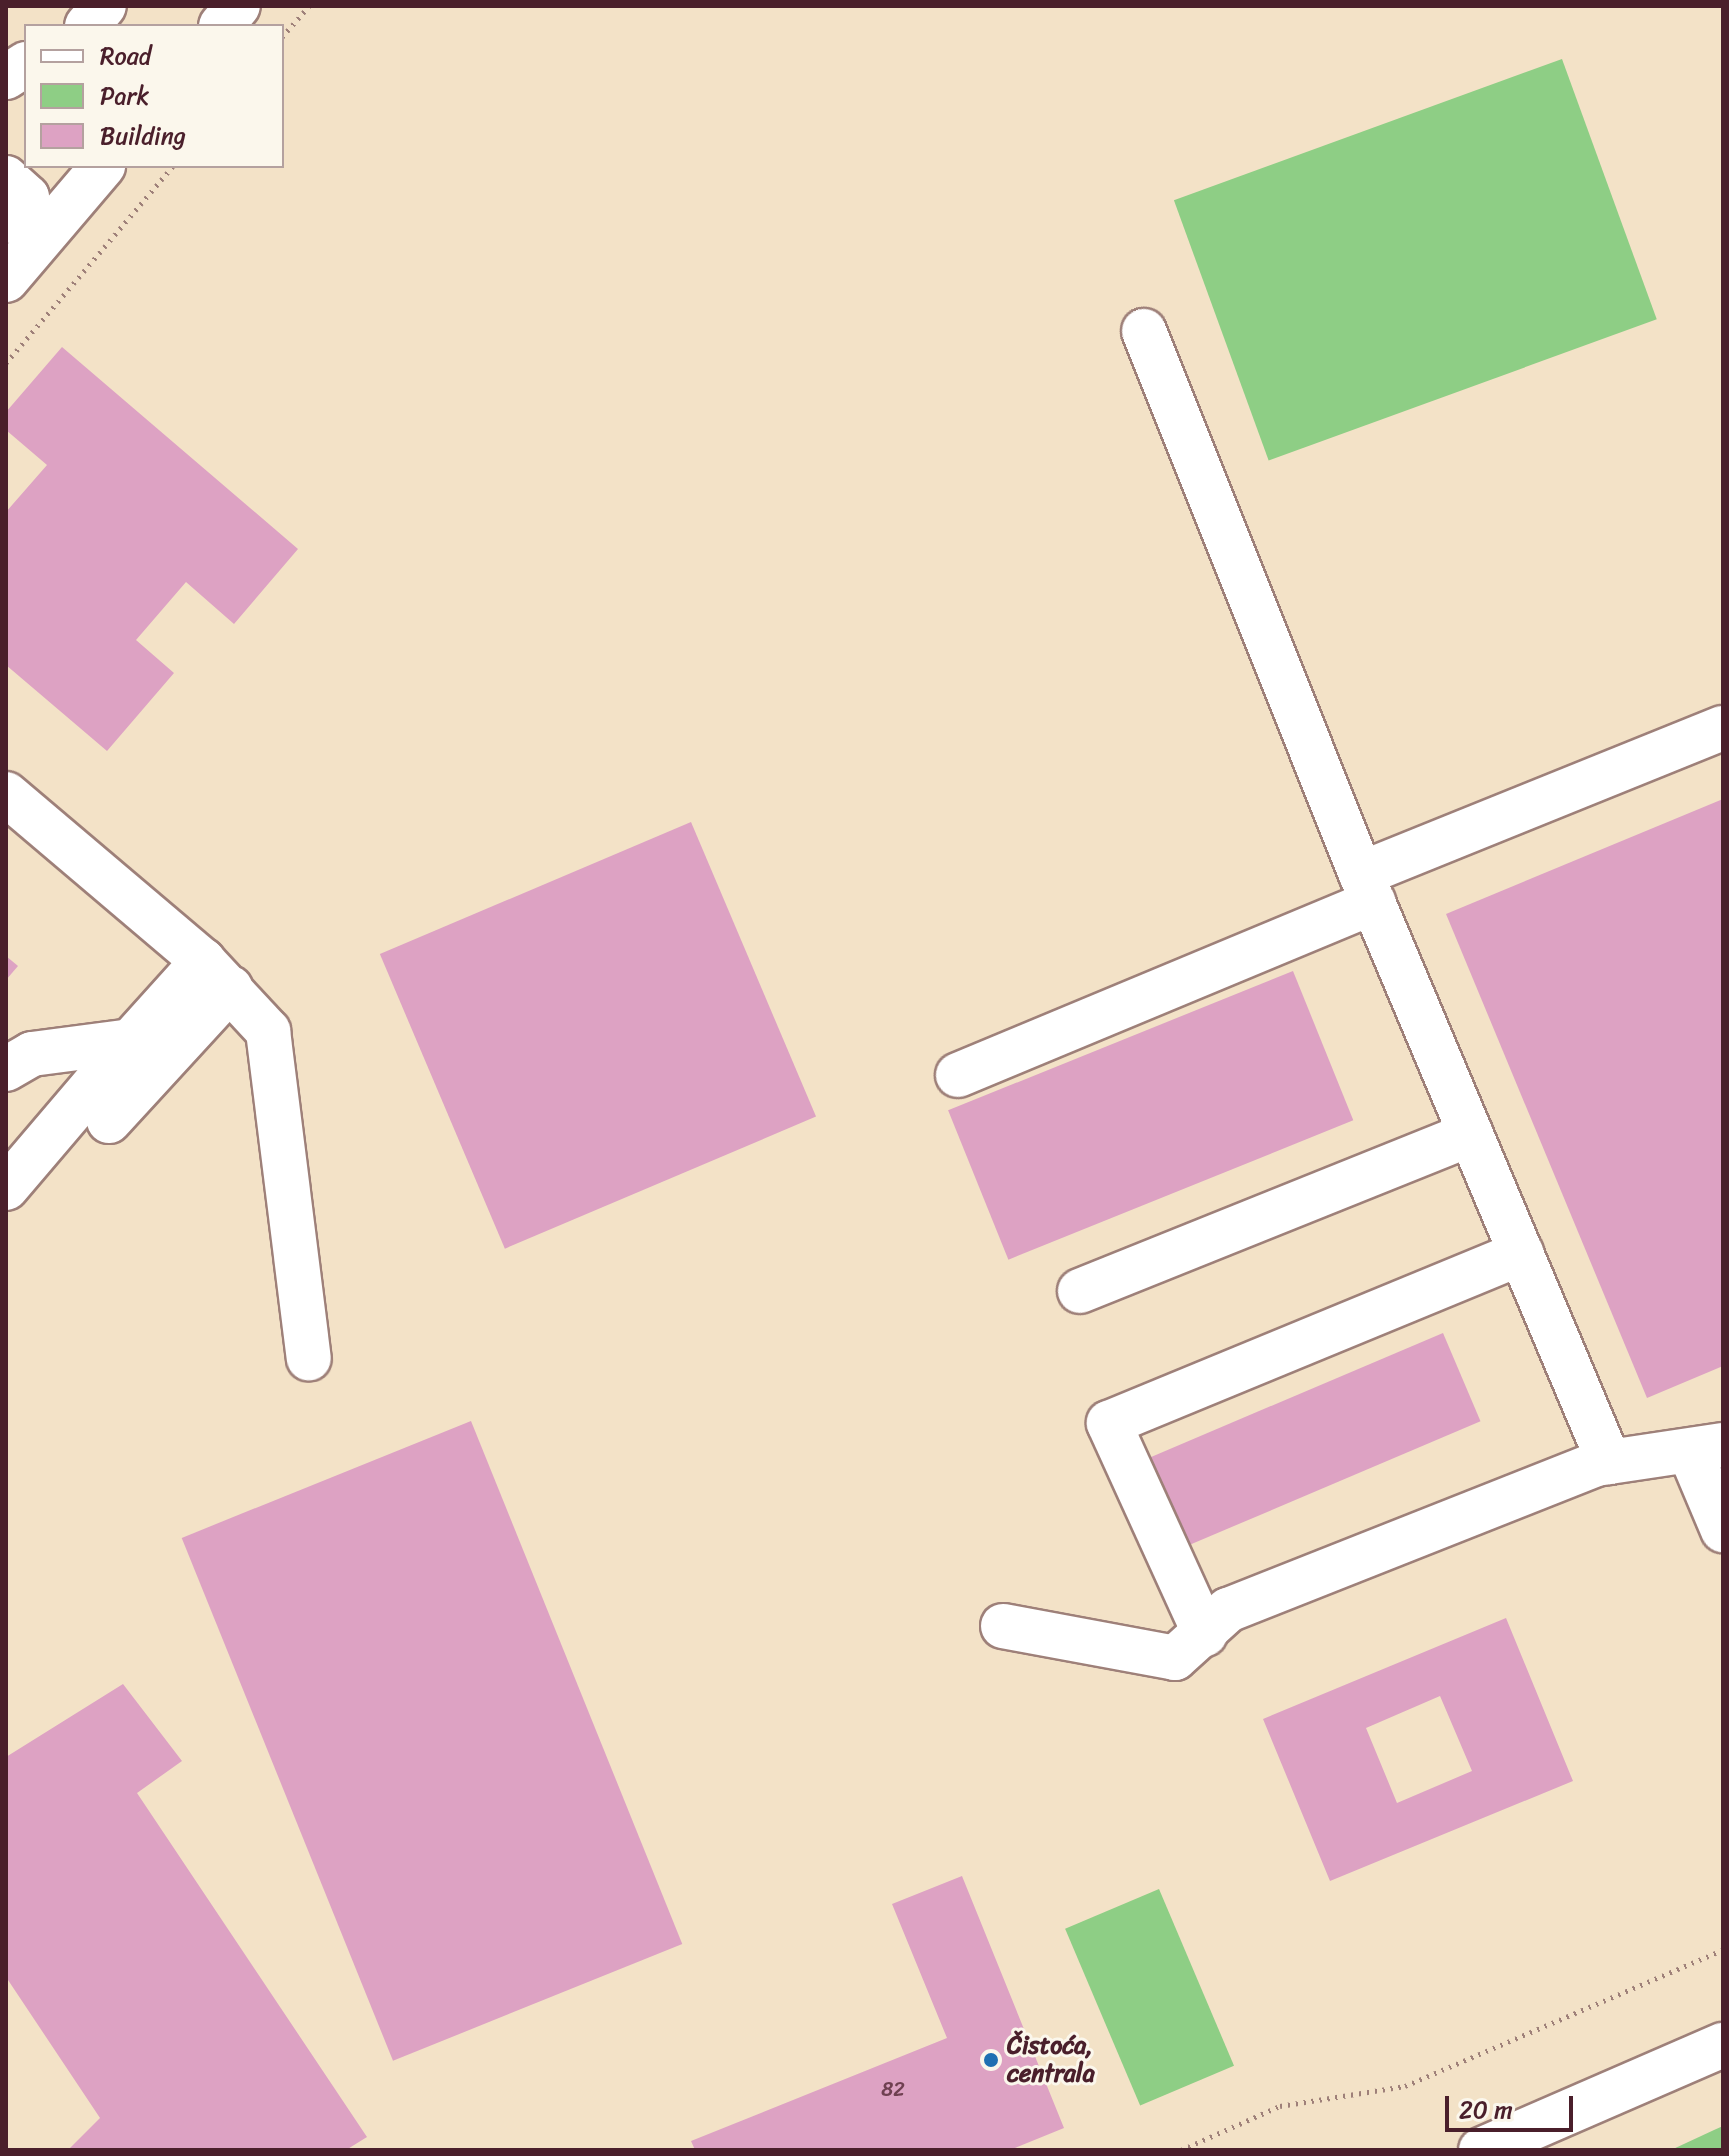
<!DOCTYPE html>
<html>
<head>
<meta charset="utf-8">
<style>
  body { margin:0 }
  #map { position:relative; width:1729px; height:2156px; overflow:hidden; background:#f3e2c7; font-family:Sriracha,sans-serif }
  div>[style] { position:absolute }
  .green>* { inset:0; background:#8ece85; transform-origin:0 0 }
  .building>* { inset:0; background:#dda2c3; transform-origin:0 0 }
  .path>* { height:5px; margin-top:-2.5px; transform-origin:0; background:repeating-linear-gradient(90deg,#9e8079 0 2px,transparent 0 8px) }
  .roads { filter:drop-shadow(2px 0 #9e8079) drop-shadow(-2px 0 #9e8079) drop-shadow(0 2px #9e8079) drop-shadow(0 -2px #9e8079) }
  .minor>* { height:44px; margin:-22px; padding:0 22px; transform-origin:22px; border-radius:22px; background:#fff }
  .dots>* { width:22px; height:22px; translate:-50% -50%; box-sizing:border-box; border:4px solid #fbf7ec; border-radius:50% }
  span { translate:-50% -50%; white-space:nowrap; text-align:center; line-height:1.15; -webkit-text-stroke:6px #fbf7ec; paint-order:stroke }
  .number-label { font-size:20px; color:#6f4051 }
  .number-label span { -webkit-text-stroke-width:0 }
  .poi-label { font-size:24px; color:#4a1f2b; font-weight:700 }
  .left { translate:0 -50%; text-align:left }
  .frame { position:absolute; inset:0; border:8px solid #4a1f2b; pointer-events:none }
  .legend { position:absolute; left:24px; top:24px; width:260px; height:144px; box-sizing:border-box; background:#fbf7ec; border:2px solid #b4a19f; margin:0; padding:10px 14px; list-style:none; font-size:24px; color:#4a1f2b }
  .legend li { display:flex; align-items:center; gap:16px; height:40px }
  .legend b { width:40px; border:2px solid #b4a19f }
  .scale { position:absolute; left:1445px; top:2096px; width:128px; height:36px; box-sizing:border-box; border:4px solid #4a1f2b; border-top:0; padding-left:10px; font-size:24px; line-height:28px; white-space:nowrap; color:#4a1f2b; -webkit-text-stroke:6px #fbf7ec; paint-order:stroke }
</style>
</head>
<body>
<div id="map">
  <div class="green">
    <i style="left:1562px;top:59px;width:277px;height:413px;rotate:70deg"></i>
    <i style="left:1159px;top:1889px;width:192px;height:102px;rotate:67deg"></i>
    <i style="clip-path:polygon(1723px 2126px,1723px 2150px,1671px 2150px,1714px 2130px)"></i>
  </div>
  <div class="building">
    <i style="clip-path:polygon(62px 347px,298px 549px,234px 624px,186px 582px,136px 640px,174px 673px,107px 751px,6px 665px,6px 512px,47px 465px,6px 430px,6px 412px)"></i>
    <i style="clip-path:polygon(1723px 799px,1723px 1366px,1647px 1398px,1446px 914px)"></i>
    <i style="left:691px;top:822px;width:320px;height:338px;rotate:67deg"></i>
    <i style="clip-path:polygon(6px 956px,18px 966px,6px 980px)"></i>
    <i style="left:1293px;top:971px;width:161px;height:372px;rotate:68deg"></i>
    <i style="left:1443px;top:1333px;width:96px;height:326px;rotate:67deg"></i>
    <i style="left:471px;top:1421px;width:564px;height:312px;rotate:68deg"></i>
    <i style="clip-path:polygon(evenodd,1506px 1618px,1573px 1781px,1330px 1881px,1263px 1719px,1506px 1618px,1440px 1696px,1472px 1771px,1397px 1803px,1366px 1728px,1440px 1696px)"></i>
    <i style="clip-path:polygon(123px 1684px,182px 1761px,137px 1793px,367px 2137px,346px 2150px,68px 2150px,100px 2118px,6px 1977px,6px 1757px)"></i>
    <i style="clip-path:polygon(962px 1876px,1064px 2128px,1010px 2150px,695px 2150px,691px 2141px,947px 2038px,892px 1904px)"></i>
  </div>
  <div class="path">
    <i style="left:282px;top:37px;width:41px;rotate:-48.9deg"></i>
    <i style="left:6px;top:363px;width:258px;rotate:-49.7deg"></i>
    <i style="left:1181px;top:2150px;width:108px;rotate:-24deg"></i>
    <i style="left:1280px;top:2106px;width:127px;rotate:-9.1deg"></i>
    <i style="left:1405px;top:2086px;width:346px;rotate:-23.2deg"></i>
  </div>
  <div class="roads">
    <div class="minor">
      <i style="left:87px;top:26px;width:26px;rotate:-50deg"></i>
      <i style="left:221px;top:26px;width:26px;rotate:-50deg"></i>
      <i style="left:6px;top:77px;width:24px;rotate:-33deg"></i>
      <i style="left:6px;top:178px;width:28px;rotate:42deg"></i>
      <i style="left:27px;top:197px;width:32px;rotate:131deg"></i>
      <i style="left:6px;top:280px;width:150px;rotate:-49.6deg"></i>
      <i style="left:1144px;top:331px;width:585px;rotate:68.22deg"></i>
      <i style="left:6px;top:794px;width:258px;rotate:40.3deg"></i>
      <i style="left:203px;top:961px;width:96px;rotate:47.1deg"></i>
      <i style="left:268px;top:1031px;width:330px;rotate:82.9deg"></i>
      <i style="left:6px;top:1069px;width:30px;rotate:-30deg"></i>
      <i style="left:32px;top:1054px;width:100px;rotate:-7.5deg"></i>
      <i style="left:131px;top:1041px;width:108px;rotate:-48deg"></i>
      <i style="left:958px;top:1075px;width:450px;rotate:-22.6deg"></i>
      <i style="left:109px;top:1121px;width:180px;rotate:-47.5deg"></i>
      <i style="left:6px;top:1188px;width:193px;rotate:-49.6deg"></i>
      <i style="left:1080px;top:1291px;width:421px;rotate:-21.9deg"></i>
      <i style="left:1690px;top:1452px;width:85px;rotate:67.1deg"></i>
      <i style="left:1609px;top:1462px;width:638px;rotate:-112.87deg"></i>
      <i style="left:1361px;top:874px;width:390px;rotate:-22deg"></i>
      <i style="left:1003px;top:1626px;width:175px;rotate:10.5deg"></i>
      <i style="left:1175px;top:1658px;width:72px;rotate:-42.2deg"></i>
      <i style="left:1228px;top:1610px;width:396px;rotate:-21.6deg"></i>
      <i style="left:1596px;top:1464px;width:128px;rotate:-8.5deg"></i>
      <i style="left:1205px;top:1634px;width:232px;rotate:-114.5deg"></i>
      <i style="left:1109px;top:1423px;width:446px;rotate:-22.4deg"></i>
      <i style="left:1481px;top:2150px;width:264px;rotate:-23.5deg"></i>
    </div>
  </div>
  <div class="dots">
    <i style="left:991px;top:2060px;background:#1f6fb2"></i>
  </div>
  <div class="number-label">
    <span style="left:893px;top:2089px">82</span>
  </div>
  <div class="poi-label">
    <span class="left" style="left:1007px;top:2060px">Čistoća,<br>centrala</span>
  </div>
  <div class="frame"></div>
  <ul class="legend">
  <li><b style="height:10px;background:#fff"></b>Road</li>
  <li><b style="height:22px;background:#8ece85"></b>Park</li>
  <li><b style="height:22px;background:#dda2c3"></b>Building</li>
  </ul>
  <div class="scale">20 m</div>
</div>
</body>
</html>
